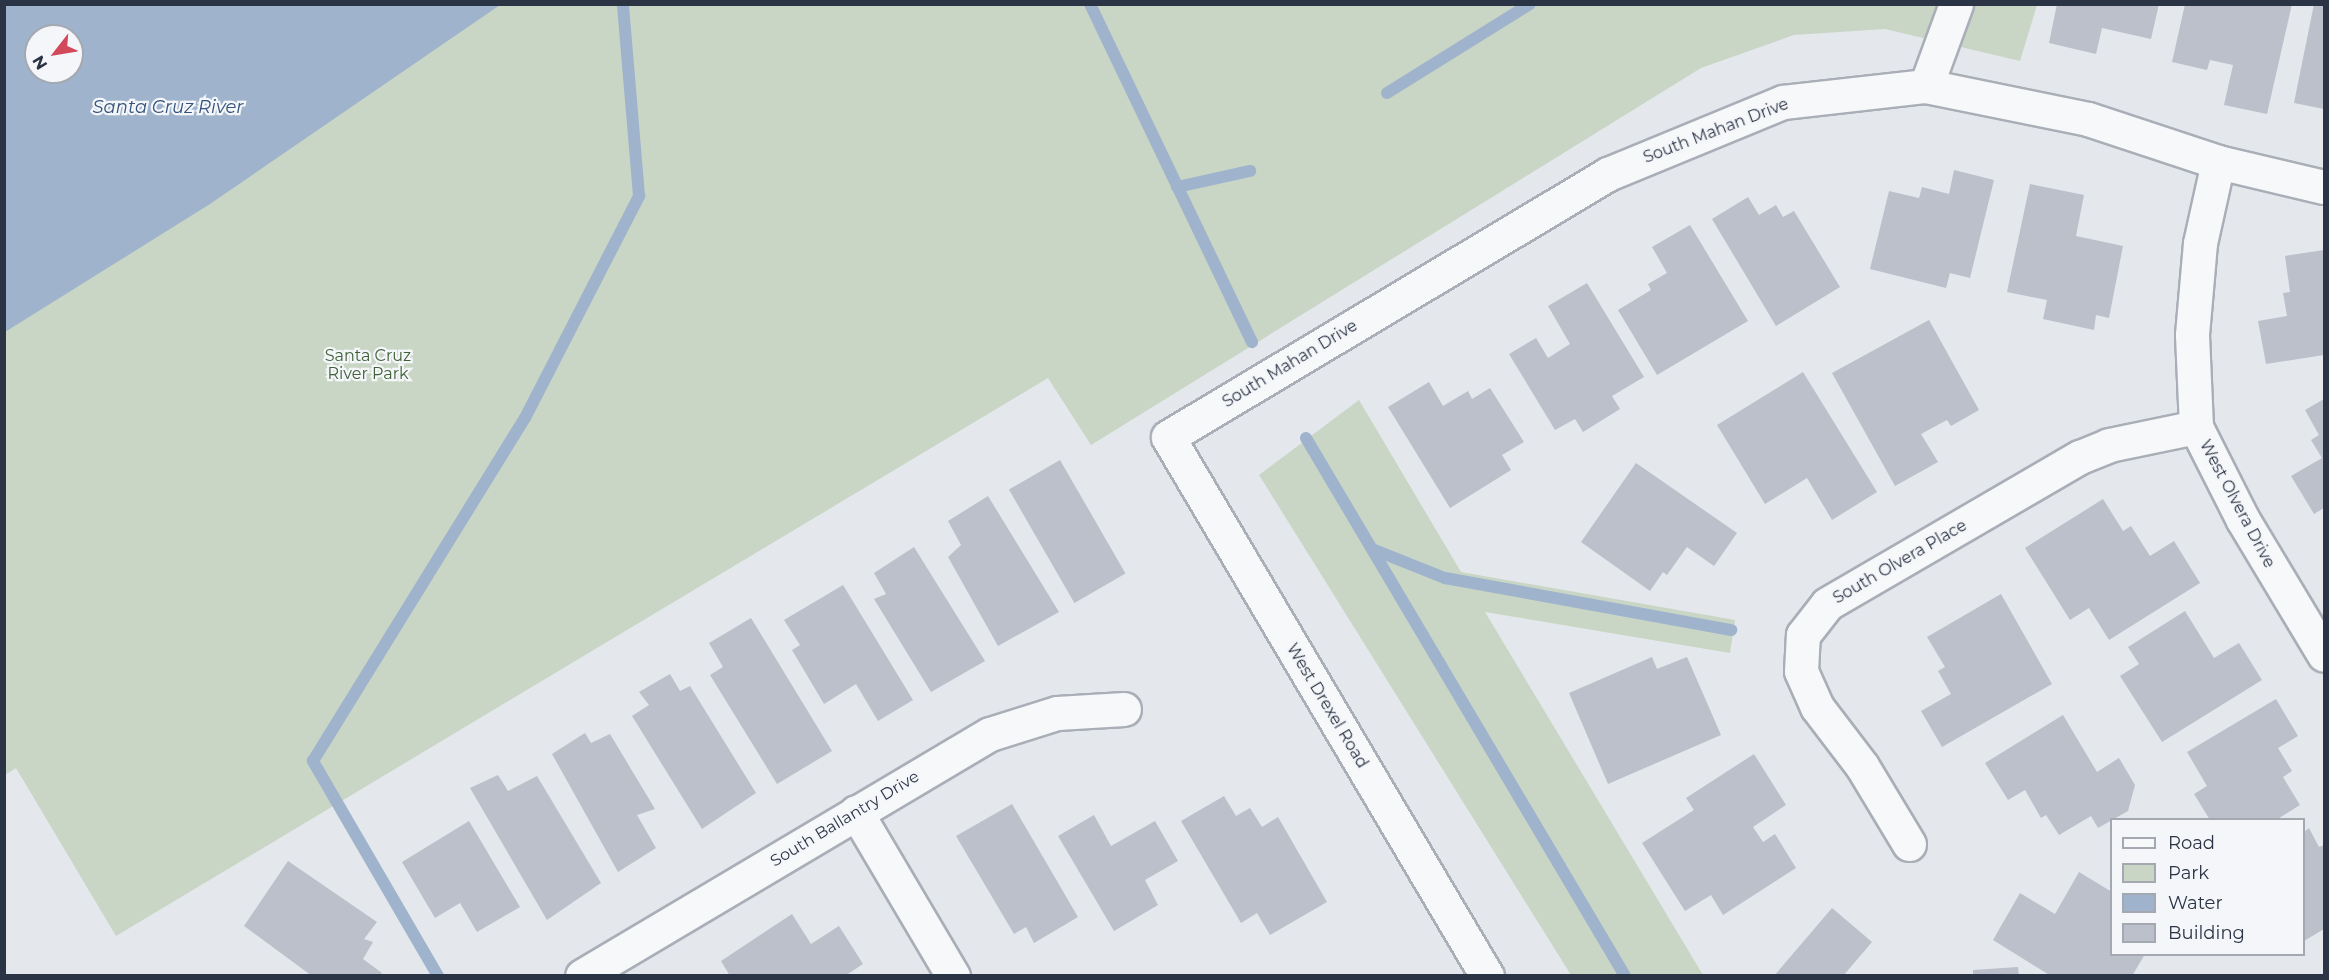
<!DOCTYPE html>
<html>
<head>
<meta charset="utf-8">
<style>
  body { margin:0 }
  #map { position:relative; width:2329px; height:980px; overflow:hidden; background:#e4e7ec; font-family:Montserrat,sans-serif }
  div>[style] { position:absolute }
  .green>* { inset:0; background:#c9d6c5 }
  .water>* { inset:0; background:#9fb4cc }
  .stream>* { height:12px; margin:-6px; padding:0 6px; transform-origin:6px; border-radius:6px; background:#9fb4cc }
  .building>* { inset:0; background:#bbc0ca; transform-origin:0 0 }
  .roads { filter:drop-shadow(2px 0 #a9aeb7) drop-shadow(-2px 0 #a9aeb7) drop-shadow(0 2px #a9aeb7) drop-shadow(0 -2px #a9aeb7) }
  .minor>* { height:33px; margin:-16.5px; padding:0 16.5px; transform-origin:16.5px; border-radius:16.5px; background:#f7f8fa }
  span { translate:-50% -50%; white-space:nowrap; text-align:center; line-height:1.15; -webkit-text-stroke:4.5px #f4f6f9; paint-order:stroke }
  .street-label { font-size:16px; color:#2b3445 }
  .park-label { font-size:16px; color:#3f6138 }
  .water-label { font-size:18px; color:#34527a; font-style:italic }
  .frame { position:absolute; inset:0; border:6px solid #2b3445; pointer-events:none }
  .legend { position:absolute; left:2110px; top:818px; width:195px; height:138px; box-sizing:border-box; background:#f4f6f9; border:2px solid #a4a8b1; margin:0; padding:8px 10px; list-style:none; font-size:18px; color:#2b3445 }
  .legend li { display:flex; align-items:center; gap:12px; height:30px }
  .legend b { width:30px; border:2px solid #a4a8b1 }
  .north { position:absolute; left:24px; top:24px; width:60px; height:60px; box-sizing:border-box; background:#f4f6f9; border:2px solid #a4a8b1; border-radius:50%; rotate:239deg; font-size:16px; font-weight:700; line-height:24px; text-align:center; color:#2b3445 }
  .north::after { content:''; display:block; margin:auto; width:21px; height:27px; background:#d1495b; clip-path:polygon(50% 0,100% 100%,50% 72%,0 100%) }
</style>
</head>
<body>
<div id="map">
  <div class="green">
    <i style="clip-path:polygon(evenodd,4px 5px,2037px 5px,2020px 61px,1885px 29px,1794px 35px,1701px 68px,1091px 445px,1048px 378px,116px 936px,16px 768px,5px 775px,4px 5px,36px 36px,72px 36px,72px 72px,36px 72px,36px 36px)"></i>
    <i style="clip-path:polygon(1359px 400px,1461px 572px,1735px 620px,1730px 653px,1485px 612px,1703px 975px,1571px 975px,1259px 475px)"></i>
  </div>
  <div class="water">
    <i style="clip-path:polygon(evenodd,5px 4px,500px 4px,500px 5px,210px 204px,5px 332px,5px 4px,36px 36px,72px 36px,72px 72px,36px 72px,36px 36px)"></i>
  </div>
  <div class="stream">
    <i style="left:1090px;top:4px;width:375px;rotate:64.4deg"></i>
    <i style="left:1387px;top:93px;width:168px;rotate:-31.9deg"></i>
    <i style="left:1177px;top:187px;width:75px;rotate:-12.4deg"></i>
    <i style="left:1306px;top:438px;width:625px;rotate:59.33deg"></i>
    <i style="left:1372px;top:549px;width:79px;rotate:21.7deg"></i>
    <i style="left:1445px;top:578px;width:291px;rotate:10.3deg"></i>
    <i style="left:438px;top:976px;width:249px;rotate:-120.2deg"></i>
    <i style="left:313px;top:761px;width:403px;rotate:-58.3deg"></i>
    <i style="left:525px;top:418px;width:250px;rotate:-62.8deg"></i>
    <i style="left:639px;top:196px;width:193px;rotate:-94.8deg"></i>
  </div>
  <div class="building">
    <i style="clip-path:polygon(2057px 4px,2159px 4px,2151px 39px,2102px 28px,2096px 54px,2049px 43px)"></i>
    <i style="clip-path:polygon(2185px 4px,2292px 4px,2267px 114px,2224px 105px,2233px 65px,2210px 60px,2207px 70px,2172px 62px)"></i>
    <i style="clip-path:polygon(2314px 4px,2324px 4px,2324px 109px,2294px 103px)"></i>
    <i style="clip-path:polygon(1954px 170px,1994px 180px,1970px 278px,1950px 273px,1946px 288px,1870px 269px,1889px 191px,1919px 198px,1922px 187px,1949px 194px)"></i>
    <i style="clip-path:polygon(2030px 184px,2084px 195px,2076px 236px,2123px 246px,2109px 318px,2096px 315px,2094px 330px,2043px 319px,2047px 300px,2007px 292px)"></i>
    <i style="clip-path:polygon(1748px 197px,1759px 215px,1776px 205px,1783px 217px,1794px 211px,1840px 287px,1776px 326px,1712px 219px)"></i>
    <i style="clip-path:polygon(1690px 225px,1748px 321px,1657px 375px,1618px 310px,1651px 290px,1648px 284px,1667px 273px,1652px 247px)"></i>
    <i style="clip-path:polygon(2324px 250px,2324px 355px,2266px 364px,2258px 321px,2287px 316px,2283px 293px,2290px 292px,2285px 256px)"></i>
    <i style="clip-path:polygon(1587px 283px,1644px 377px,1612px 396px,1620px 409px,1583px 432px,1575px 419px,1555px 430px,1509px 354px,1536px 338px,1548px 358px,1570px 344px,1548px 306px)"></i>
    <i style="clip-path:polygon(1929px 320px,1979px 410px,1951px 426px,1947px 420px,1921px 434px,1938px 462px,1895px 486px,1832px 373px)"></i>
    <i style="clip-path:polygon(1803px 372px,1877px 492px,1832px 520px,1807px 478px,1765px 504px,1717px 425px)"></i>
    <i style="clip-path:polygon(1429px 382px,1443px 406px,1468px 391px,1472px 399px,1490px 388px,1524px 442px,1502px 455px,1511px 470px,1450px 508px,1388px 407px)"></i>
    <i style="clip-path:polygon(2324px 399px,2324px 508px,2314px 514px,2291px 476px,2322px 458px,2311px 440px,2319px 435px,2305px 410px)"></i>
    <i style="left:1060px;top:460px;width:131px;height:59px;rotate:60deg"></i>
    <i style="clip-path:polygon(1636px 463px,1737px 533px,1714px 566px,1687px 547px,1667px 575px,1663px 572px,1650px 591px,1581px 542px)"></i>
    <i style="clip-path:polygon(988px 496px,1059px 612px,998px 646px,948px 557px,961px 545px,948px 521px)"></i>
    <i style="clip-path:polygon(2103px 499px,2123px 531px,2131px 526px,2150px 556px,2174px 541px,2200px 583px,2109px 640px,2089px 608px,2070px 620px,2025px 548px)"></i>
    <i style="clip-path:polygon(914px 547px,985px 661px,931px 692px,874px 599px,886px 594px,874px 573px)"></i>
    <i style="clip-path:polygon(843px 585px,913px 700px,878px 721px,856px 684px,824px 704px,792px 650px,800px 645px,784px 620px)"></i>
    <i style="clip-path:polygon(2001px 594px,2052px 684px,1942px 747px,1921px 711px,1951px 694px,1938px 671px,1945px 667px,1927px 637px)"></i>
    <i style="clip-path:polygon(2185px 611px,2214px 658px,2239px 643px,2262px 680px,2162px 742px,2120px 676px,2139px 664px,2128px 647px)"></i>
    <i style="clip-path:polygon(751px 618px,832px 751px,777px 784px,710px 675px,723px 667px,709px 643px)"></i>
    <i style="clip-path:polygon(1652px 657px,1657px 669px,1687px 657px,1721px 735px,1608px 784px,1569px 693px)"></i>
    <i style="clip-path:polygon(670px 674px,680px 691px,690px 686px,756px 793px,702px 829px,632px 716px,649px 705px,639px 692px)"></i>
    <i style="clip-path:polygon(2276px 699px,2298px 736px,2278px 748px,2292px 771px,2283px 777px,2300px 805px,2276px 820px,2210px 820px,2194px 794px,2207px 786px,2187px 752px)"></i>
    <i style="clip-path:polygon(2063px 715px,2097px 772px,2119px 758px,2135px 785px,2128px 811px,2098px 828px,2091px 816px,2059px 835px,2046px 815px,2041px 818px,2025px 790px,2008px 800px,1985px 763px)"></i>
    <i style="clip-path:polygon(585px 733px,591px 743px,610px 734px,655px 809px,637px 815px,656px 848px,618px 872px,552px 754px)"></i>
    <i style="clip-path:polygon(1754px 754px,1786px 805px,1753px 827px,1763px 842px,1775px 834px,1796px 868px,1723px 915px,1711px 895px,1685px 911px,1642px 843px,1694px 810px,1686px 798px)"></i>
    <i style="clip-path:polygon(498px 775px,508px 791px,537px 776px,601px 883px,547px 920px,470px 788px)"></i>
    <i style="clip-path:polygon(1224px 796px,1236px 816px,1250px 808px,1262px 827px,1278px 817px,1327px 902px,1270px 935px,1257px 913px,1241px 923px,1181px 821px)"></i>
    <i style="clip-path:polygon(1012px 804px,1078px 917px,1034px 943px,1026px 927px,1014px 934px,956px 836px)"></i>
    <i style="clip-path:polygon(1094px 815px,1111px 846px,1155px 821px,1178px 861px,1145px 880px,1158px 905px,1114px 931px,1058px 836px)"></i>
    <i style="clip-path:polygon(469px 821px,520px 907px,477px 932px,460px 903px,435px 918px,402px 862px)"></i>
    <i style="clip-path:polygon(2309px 828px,2319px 847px,2324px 845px,2324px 929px,2304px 941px,2304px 832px)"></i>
    <i style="clip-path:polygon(288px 861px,377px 922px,364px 939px,373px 942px,363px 959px,382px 973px,380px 976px,312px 976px,244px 926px)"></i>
    <i style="clip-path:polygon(2079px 872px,2112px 892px,2112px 954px,2145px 954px,2132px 976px,2051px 976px,1993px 940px,2020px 893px,2055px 914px)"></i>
    <i style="clip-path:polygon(1832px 908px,1872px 942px,1843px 976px,1774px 976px)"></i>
    <i style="clip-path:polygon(792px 914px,811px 944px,839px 926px,863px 964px,845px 976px,730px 976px,721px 961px)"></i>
    <i style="clip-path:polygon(2018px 967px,2019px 976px,1973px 976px,1973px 970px)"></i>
  </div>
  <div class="roads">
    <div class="minor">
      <i style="left:1926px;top:86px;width:87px;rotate:-69.9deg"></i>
      <i style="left:2218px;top:162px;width:83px;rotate:102.5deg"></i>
      <i style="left:2200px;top:243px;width:92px;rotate:95deg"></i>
      <i style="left:2192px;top:335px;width:92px;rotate:87.5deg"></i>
      <i style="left:2196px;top:427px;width:104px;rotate:63.2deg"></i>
      <i style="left:2243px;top:520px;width:157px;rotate:59deg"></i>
      <i style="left:856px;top:812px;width:191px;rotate:59.4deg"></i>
      <i style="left:1909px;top:844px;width:91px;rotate:-121.1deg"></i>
      <i style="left:1862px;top:766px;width:74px;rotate:-127.3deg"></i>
      <i style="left:1817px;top:707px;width:39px;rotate:-114deg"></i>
      <i style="left:1801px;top:671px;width:36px;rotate:-87deg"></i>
      <i style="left:1803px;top:635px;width:39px;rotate:-52deg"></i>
      <i style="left:1827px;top:604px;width:293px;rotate:-30.2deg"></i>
      <i style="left:2080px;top:457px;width:31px;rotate:-22deg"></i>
      <i style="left:2109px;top:445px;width:89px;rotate:-11.7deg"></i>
      <i style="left:582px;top:976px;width:474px;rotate:-30.7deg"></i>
      <i style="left:990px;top:734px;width:70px;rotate:-17.4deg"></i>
      <i style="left:1057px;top:713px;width:67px;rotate:-3.4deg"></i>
      <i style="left:1487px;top:976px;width:626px;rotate:-120.62deg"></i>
      <i style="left:1168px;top:437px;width:513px;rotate:-30.87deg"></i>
      <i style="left:1608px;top:174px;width:189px;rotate:-22.4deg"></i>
      <i style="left:1783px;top:102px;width:144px;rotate:-6.4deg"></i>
      <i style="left:1926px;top:86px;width:165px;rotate:11.5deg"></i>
      <i style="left:2088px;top:119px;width:137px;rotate:18.3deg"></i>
      <i style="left:2218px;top:162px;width:109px;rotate:13.3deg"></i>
    </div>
  </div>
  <div class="street-label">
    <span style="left:1716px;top:131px;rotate:-21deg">South Mahan Drive</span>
    <span style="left:1290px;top:364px;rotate:-31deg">South Mahan Drive</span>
    <span style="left:2237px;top:504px;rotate:62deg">West Olvera Drive</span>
    <span style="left:1900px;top:562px;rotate:-30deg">South Olvera Place</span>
    <span style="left:1327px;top:706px;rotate:59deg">West Drexel Road</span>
    <span style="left:845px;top:819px;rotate:-31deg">South Ballantry Drive</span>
  </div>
  <div class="park-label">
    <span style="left:368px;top:365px">Santa Cruz<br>River Park</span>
  </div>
  <div class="water-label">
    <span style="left:168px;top:107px">Santa Cruz River</span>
  </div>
  <div class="frame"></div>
  <ul class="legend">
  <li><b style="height:8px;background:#f7f8fa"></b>Road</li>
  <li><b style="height:16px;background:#c9d6c5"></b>Park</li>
  <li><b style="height:16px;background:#9fb4cc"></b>Water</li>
  <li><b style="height:16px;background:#bbc0ca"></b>Building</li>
  </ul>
  <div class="north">N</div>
</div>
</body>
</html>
